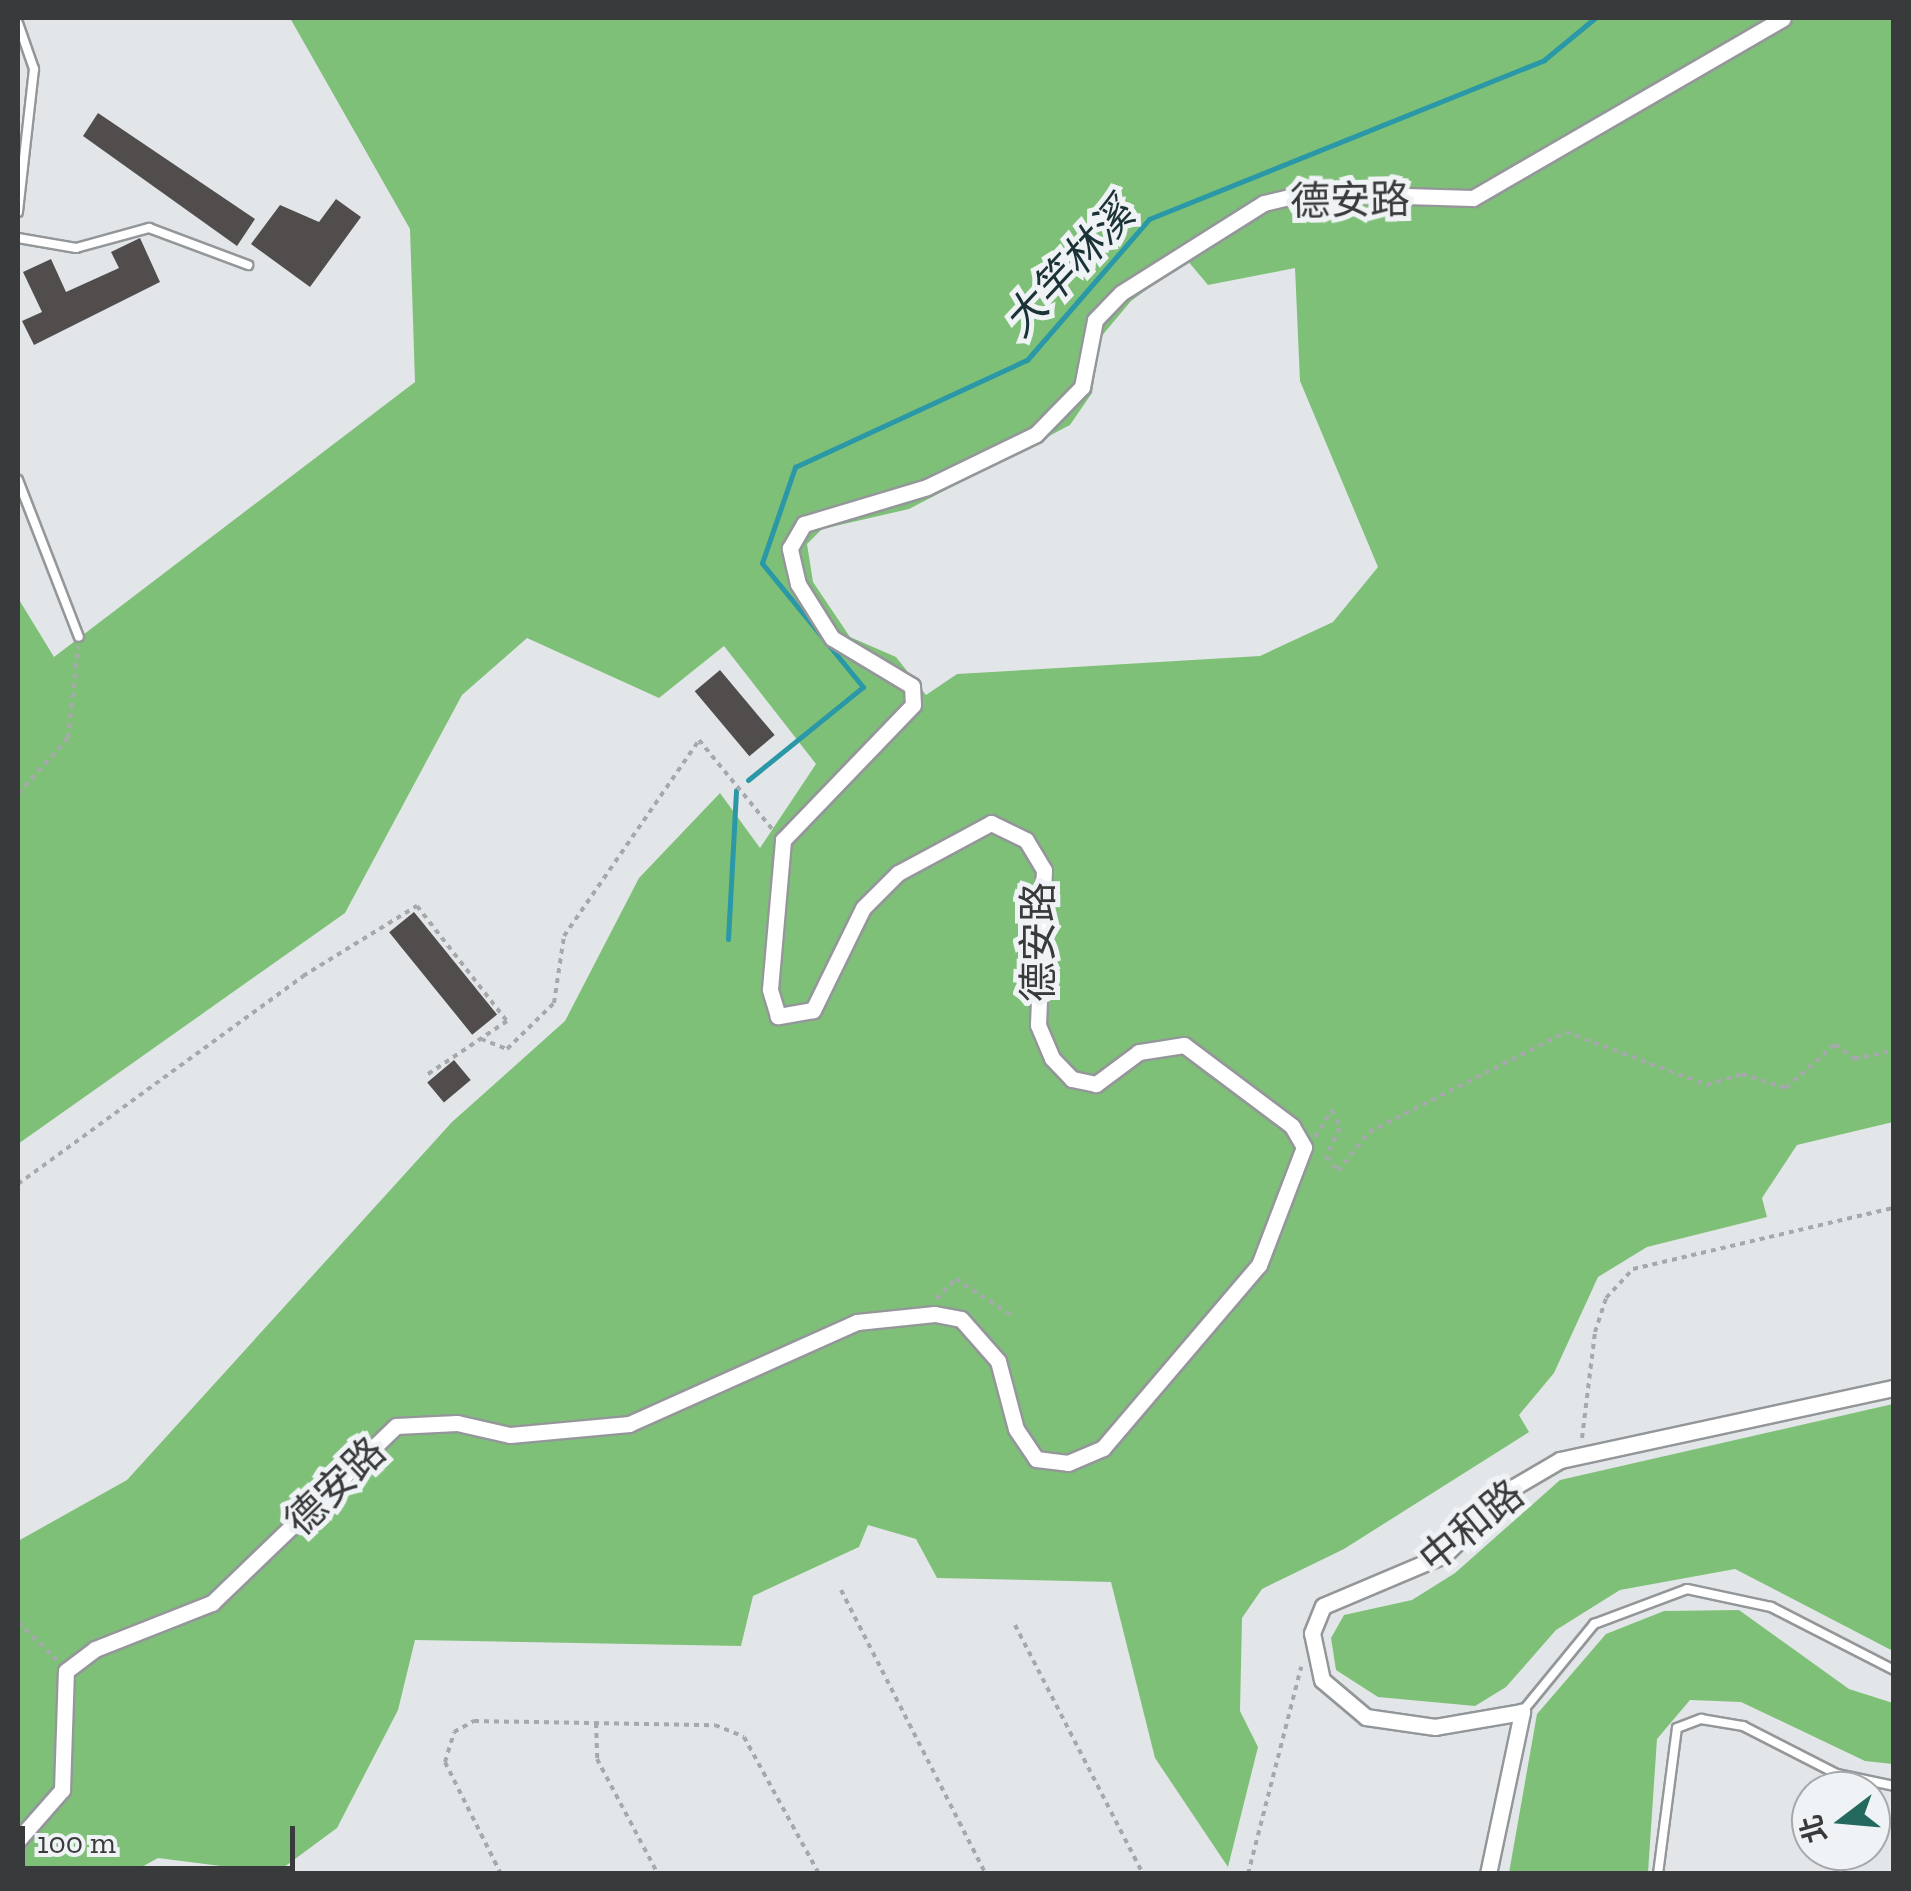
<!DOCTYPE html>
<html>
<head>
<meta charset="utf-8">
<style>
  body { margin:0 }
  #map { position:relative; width:1911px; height:1891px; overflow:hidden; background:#e3e6e9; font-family:"Zilla Slab","Noto Sans TC",serif }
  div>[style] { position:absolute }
  .forest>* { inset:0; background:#7fc078 }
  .stream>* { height:5px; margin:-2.5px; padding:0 2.5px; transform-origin:2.5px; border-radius:2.5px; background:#2a98a6 }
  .building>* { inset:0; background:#514d4d; transform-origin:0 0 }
  .path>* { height:4px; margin-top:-2px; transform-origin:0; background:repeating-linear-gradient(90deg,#a6a9ab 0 5px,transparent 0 10px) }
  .roads { filter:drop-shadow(2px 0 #949799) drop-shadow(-2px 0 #949799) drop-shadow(0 2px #949799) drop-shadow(0 -2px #949799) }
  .lane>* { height:8px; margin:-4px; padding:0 4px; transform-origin:4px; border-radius:4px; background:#fff }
  .street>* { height:15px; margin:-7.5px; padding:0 7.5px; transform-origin:7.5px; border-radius:7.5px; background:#fff }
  span { translate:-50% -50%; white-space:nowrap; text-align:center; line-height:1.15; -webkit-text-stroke:10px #f0f3f6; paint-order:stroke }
  .street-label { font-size:40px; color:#383a3b }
  .water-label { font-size:42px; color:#1b3336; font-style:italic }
  .frame { position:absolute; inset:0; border:20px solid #383a3b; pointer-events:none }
  .north { position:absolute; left:1791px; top:1771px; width:100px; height:100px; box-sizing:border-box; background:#f0f3f6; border:2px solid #a6a9ab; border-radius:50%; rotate:254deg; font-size:28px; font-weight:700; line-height:40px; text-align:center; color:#383a3b }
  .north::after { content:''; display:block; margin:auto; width:35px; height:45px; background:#23695d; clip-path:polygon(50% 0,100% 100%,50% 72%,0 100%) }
  .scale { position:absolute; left:20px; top:1826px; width:275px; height:45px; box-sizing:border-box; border:5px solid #383a3b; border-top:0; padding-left:12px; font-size:30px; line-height:35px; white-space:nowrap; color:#383a3b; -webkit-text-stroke:8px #f0f3f6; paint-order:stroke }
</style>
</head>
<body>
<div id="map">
  <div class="forest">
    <i style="clip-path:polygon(evenodd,290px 18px,1893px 18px,1893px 1122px,1797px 1145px,1762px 1198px,1767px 1217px,1647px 1247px,1598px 1277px,1554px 1373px,1519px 1415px,1529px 1432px,1344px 1549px,1262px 1589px,1242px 1618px,1240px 1711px,1258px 1747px,1228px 1867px,1155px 1758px,1111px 1582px,937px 1578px,916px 1539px,868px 1525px,859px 1547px,753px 1596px,741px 1646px,415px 1640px,398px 1710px,337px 1828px,276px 1873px,158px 1858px,131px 1873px,18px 1873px,18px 1541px,127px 1480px,452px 1122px,565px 1021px,639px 878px,720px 793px,760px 848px,816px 764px,724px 646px,659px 698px,527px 638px,462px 695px,345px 913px,18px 1144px,18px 598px,54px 657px,415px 382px,410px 229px,290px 18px,1187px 260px,1208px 285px,1295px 268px,1300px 381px,1378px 567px,1333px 622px,1260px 656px,957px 674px,926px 695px,896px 657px,850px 637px,813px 582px,807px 544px,822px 529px,909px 509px,1070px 425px,1092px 393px,1100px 338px,1131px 301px,1187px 260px)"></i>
    <i style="clip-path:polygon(1893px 1404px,1893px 1651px,1735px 1569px,1620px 1590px,1556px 1630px,1506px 1687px,1475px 1706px,1378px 1697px,1336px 1670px,1331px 1638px,1344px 1615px,1412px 1600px,1455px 1573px,1560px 1480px)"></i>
    <i style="clip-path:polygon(1739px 1610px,1849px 1689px,1893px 1703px,1893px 1764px,1865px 1761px,1741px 1702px,1690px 1700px,1657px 1739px,1648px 1873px,1509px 1873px,1537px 1714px,1606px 1634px,1664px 1611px)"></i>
  </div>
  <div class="stream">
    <i style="left:748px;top:780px;width:148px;rotate:-39deg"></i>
    <i style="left:863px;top:687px;width:160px;rotate:-129.2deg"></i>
    <i style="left:762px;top:563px;width:102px;rotate:-71deg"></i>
    <i style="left:795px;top:467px;width:255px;rotate:-24.8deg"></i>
    <i style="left:1027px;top:360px;width:186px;rotate:-49.1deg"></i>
    <i style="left:1149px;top:219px;width:426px;rotate:-21.9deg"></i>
    <i style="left:1544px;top:60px;width:66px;rotate:-39.5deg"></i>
    <i style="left:728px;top:939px;width:149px;rotate:-86.9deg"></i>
  </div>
  <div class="building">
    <i style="clip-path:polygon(98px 113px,255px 219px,237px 246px,83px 136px)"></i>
    <i style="clip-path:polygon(336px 199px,361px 217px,310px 287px,251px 244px,280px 205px,319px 222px)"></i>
    <i style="clip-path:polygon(140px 238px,160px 282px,34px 345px,22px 321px,42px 312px,23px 272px,51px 259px,66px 292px,119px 268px,111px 252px)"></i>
    <i style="left:720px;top:670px;width:85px;height:33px;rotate:50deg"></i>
    <i style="left:414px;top:912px;width:132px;height:32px;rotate:51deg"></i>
    <i style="left:454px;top:1060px;width:26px;height:35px;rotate:50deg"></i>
  </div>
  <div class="path">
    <i style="left:18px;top:794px;width:75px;rotate:-48.2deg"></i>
    <i style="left:68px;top:738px;width:92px;rotate:-83.7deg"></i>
    <i style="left:481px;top:1039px;width:28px;rotate:21deg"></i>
    <i style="left:507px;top:1049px;width:66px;rotate:-44.4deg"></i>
    <i style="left:554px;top:1003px;width:68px;rotate:-81.5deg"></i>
    <i style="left:564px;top:936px;width:238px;rotate:-55.4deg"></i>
    <i style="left:699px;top:740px;width:117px;rotate:50.6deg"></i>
    <i style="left:1315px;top:1137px;width:32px;rotate:-58deg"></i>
    <i style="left:1332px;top:1110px;width:20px;rotate:66deg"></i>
    <i style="left:1340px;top:1128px;width:32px;rotate:116deg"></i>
    <i style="left:1326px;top:1157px;width:18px;rotate:49deg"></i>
    <i style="left:1338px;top:1171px;width:50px;rotate:-51.5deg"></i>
    <i style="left:1369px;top:1132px;width:221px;rotate:-26.9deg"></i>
    <i style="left:1566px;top:1032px;width:151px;rotate:20.6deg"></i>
    <i style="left:1707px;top:1085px;width:37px;rotate:-17deg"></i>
    <i style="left:1742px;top:1074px;width:46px;rotate:17.7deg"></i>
    <i style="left:1786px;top:1088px;width:66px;rotate:-41.9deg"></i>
    <i style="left:1835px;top:1044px;width:24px;rotate:38deg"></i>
    <i style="left:1854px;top:1059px;width:41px;rotate:-12.7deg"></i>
    <i style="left:18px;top:1184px;width:353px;rotate:-36.1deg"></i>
    <i style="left:303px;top:976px;width:134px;rotate:-31.6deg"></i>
    <i style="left:417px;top:906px;width:146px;rotate:52deg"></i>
    <i style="left:507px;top:1021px;width:99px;rotate:146.1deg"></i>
    <i style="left:936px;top:1299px;width:28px;rotate:-45deg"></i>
    <i style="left:956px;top:1279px;width:66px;rotate:33.2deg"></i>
    <i style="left:1582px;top:1438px;width:107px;rotate:-83deg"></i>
    <i style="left:1595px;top:1332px;width:36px;rotate:-72deg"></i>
    <i style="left:1606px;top:1298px;width:40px;rotate:-47deg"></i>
    <i style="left:1633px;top:1269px;width:268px;rotate:-13.2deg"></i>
    <i style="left:841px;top:1590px;width:319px;rotate:63deg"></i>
    <i style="left:18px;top:1622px;width:54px;rotate:44.3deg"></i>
    <i style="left:1015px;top:1625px;width:280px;rotate:62.8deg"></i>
    <i style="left:596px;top:1723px;width:36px;rotate:88deg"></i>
    <i style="left:597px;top:1759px;width:130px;rotate:62.1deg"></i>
    <i style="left:501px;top:1874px;width:125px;rotate:-116.6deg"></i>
    <i style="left:445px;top:1762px;width:31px;rotate:-73deg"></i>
    <i style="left:454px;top:1732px;width:23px;rotate:-29deg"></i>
    <i style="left:474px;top:1721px;width:241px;rotate:1deg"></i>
    <i style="left:715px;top:1725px;width:31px;rotate:22deg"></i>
    <i style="left:744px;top:1737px;width:156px;rotate:61.3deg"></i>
    <i style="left:1248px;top:1874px;width:214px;rotate:-75.6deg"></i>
  </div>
  <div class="roads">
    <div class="lane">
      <i style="left:18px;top:23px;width:49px;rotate:70.8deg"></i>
      <i style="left:34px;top:69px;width:144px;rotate:96.4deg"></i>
      <i style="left:18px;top:238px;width:59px;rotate:9.8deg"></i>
      <i style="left:76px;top:248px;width:76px;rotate:-15.3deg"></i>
      <i style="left:149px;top:228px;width:106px;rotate:20.5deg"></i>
      <i style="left:18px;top:480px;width:168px;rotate:68.8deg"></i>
      <i style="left:1522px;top:1712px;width:114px;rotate:-50.7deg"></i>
      <i style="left:1594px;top:1624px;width:99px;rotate:-20.6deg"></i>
      <i style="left:1687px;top:1589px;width:86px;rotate:12.1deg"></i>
      <i style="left:1771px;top:1607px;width:138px;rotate:27.1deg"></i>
      <i style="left:1658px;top:1874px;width:147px;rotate:-82.6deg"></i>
      <i style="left:1677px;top:1728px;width:26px;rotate:-21deg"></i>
      <i style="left:1701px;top:1719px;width:43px;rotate:9.5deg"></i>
      <i style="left:1743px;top:1726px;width:106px;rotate:27.1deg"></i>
      <i style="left:1837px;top:1774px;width:58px;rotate:11.9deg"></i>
    </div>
    <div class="street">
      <i style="left:18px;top:1840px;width:67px;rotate:-48.7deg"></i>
      <i style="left:62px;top:1790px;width:119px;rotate:-88.1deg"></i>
      <i style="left:66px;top:1671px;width:36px;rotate:-37deg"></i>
      <i style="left:95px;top:1649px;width:126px;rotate:-21.5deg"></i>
      <i style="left:212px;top:1603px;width:255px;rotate:-43.9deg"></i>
      <i style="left:396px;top:1426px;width:61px;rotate:-2.8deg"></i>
      <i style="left:457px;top:1423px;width:54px;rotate:12.8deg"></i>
      <i style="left:510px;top:1435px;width:120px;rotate:-5.3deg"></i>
      <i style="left:629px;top:1424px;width:250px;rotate:-24.1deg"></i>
      <i style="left:857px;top:1322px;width:78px;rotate:-5.9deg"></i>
      <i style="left:935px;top:1314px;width:26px;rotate:11deg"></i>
      <i style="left:961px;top:1319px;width:56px;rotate:48.6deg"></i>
      <i style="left:998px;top:1361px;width:70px;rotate:75.2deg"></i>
      <i style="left:1016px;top:1429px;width:36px;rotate:56deg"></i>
      <i style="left:1036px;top:1459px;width:32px;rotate:7deg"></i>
      <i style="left:1068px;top:1463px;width:38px;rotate:-23deg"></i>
      <i style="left:1103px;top:1448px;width:240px;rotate:-49.6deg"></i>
      <i style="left:1259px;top:1265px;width:126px;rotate:-69.1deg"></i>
      <i style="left:1304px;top:1147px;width:24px;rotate:-120deg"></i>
      <i style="left:1292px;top:1126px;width:135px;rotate:-143.1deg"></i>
      <i style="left:1184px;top:1045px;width:46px;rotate:171.2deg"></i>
      <i style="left:1139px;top:1052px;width:54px;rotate:143.3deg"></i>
      <i style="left:1096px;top:1084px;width:25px;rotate:-168deg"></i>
      <i style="left:1072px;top:1079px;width:29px;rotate:-134deg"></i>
      <i style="left:1052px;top:1058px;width:36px;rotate:-113deg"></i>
      <i style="left:1038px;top:1025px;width:155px;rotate:-87.8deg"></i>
      <i style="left:1044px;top:870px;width:35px;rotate:-121deg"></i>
      <i style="left:1026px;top:840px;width:39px;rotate:-154deg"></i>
      <i style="left:991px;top:823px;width:106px;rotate:151.7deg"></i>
      <i style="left:898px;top:873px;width:49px;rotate:135deg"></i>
      <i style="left:863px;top:908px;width:114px;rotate:116.1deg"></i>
      <i style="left:813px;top:1010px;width:36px;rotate:170deg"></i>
      <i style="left:778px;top:1016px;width:28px;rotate:-107deg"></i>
      <i style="left:770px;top:989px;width:150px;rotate:-85deg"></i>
      <i style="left:783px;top:840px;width:187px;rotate:-46.1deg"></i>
      <i style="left:913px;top:705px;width:19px;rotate:-93deg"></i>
      <i style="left:912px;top:686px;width:93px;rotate:-149deg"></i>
      <i style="left:832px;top:638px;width:64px;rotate:-122.2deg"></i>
      <i style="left:798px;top:584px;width:37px;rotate:-103deg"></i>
      <i style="left:790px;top:548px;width:28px;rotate:-60deg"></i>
      <i style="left:804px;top:524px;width:128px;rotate:-16.7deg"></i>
      <i style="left:927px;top:487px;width:121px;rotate:-25.9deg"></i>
      <i style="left:1036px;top:434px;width:66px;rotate:-45.6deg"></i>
      <i style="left:1082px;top:387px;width:68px;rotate:-79deg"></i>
      <i style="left:1095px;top:320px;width:37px;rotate:-46deg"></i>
      <i style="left:1121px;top:293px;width:169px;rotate:-32.2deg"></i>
      <i style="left:1264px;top:203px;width:43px;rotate:-13.4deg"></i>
      <i style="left:1306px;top:193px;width:167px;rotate:1.7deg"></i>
      <i style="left:1473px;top:198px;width:358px;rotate:-30.1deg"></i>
      <i style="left:1488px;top:1874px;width:166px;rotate:-78.1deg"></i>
      <i style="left:1522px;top:1712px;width:88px;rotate:170.2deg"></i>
      <i style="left:1435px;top:1727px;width:70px;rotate:-171.8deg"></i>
      <i style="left:1366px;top:1717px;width:57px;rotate:-139.9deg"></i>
      <i style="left:1322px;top:1680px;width:48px;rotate:-102deg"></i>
      <i style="left:1312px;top:1633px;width:29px;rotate:-68deg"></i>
      <i style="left:1323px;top:1606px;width:131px;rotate:-22.9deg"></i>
      <i style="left:1444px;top:1555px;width:98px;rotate:-44.2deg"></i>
      <i style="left:1514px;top:1487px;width:53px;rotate:-30.4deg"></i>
      <i style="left:1560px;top:1460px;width:342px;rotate:-12.2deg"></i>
    </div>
  </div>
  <div class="street-label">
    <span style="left:1350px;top:200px;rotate:-1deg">德安路</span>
    <span style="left:1038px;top:942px;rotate:-90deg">德安路</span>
    <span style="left:335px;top:1486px;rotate:-44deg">德安路</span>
    <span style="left:1471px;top:1526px;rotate:-39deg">中和路</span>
  </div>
  <div class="water-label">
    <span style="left:1069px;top:268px;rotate:-47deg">大竿林溪</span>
  </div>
  <div class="frame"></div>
  <div class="north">北</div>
  <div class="scale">100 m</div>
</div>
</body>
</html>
